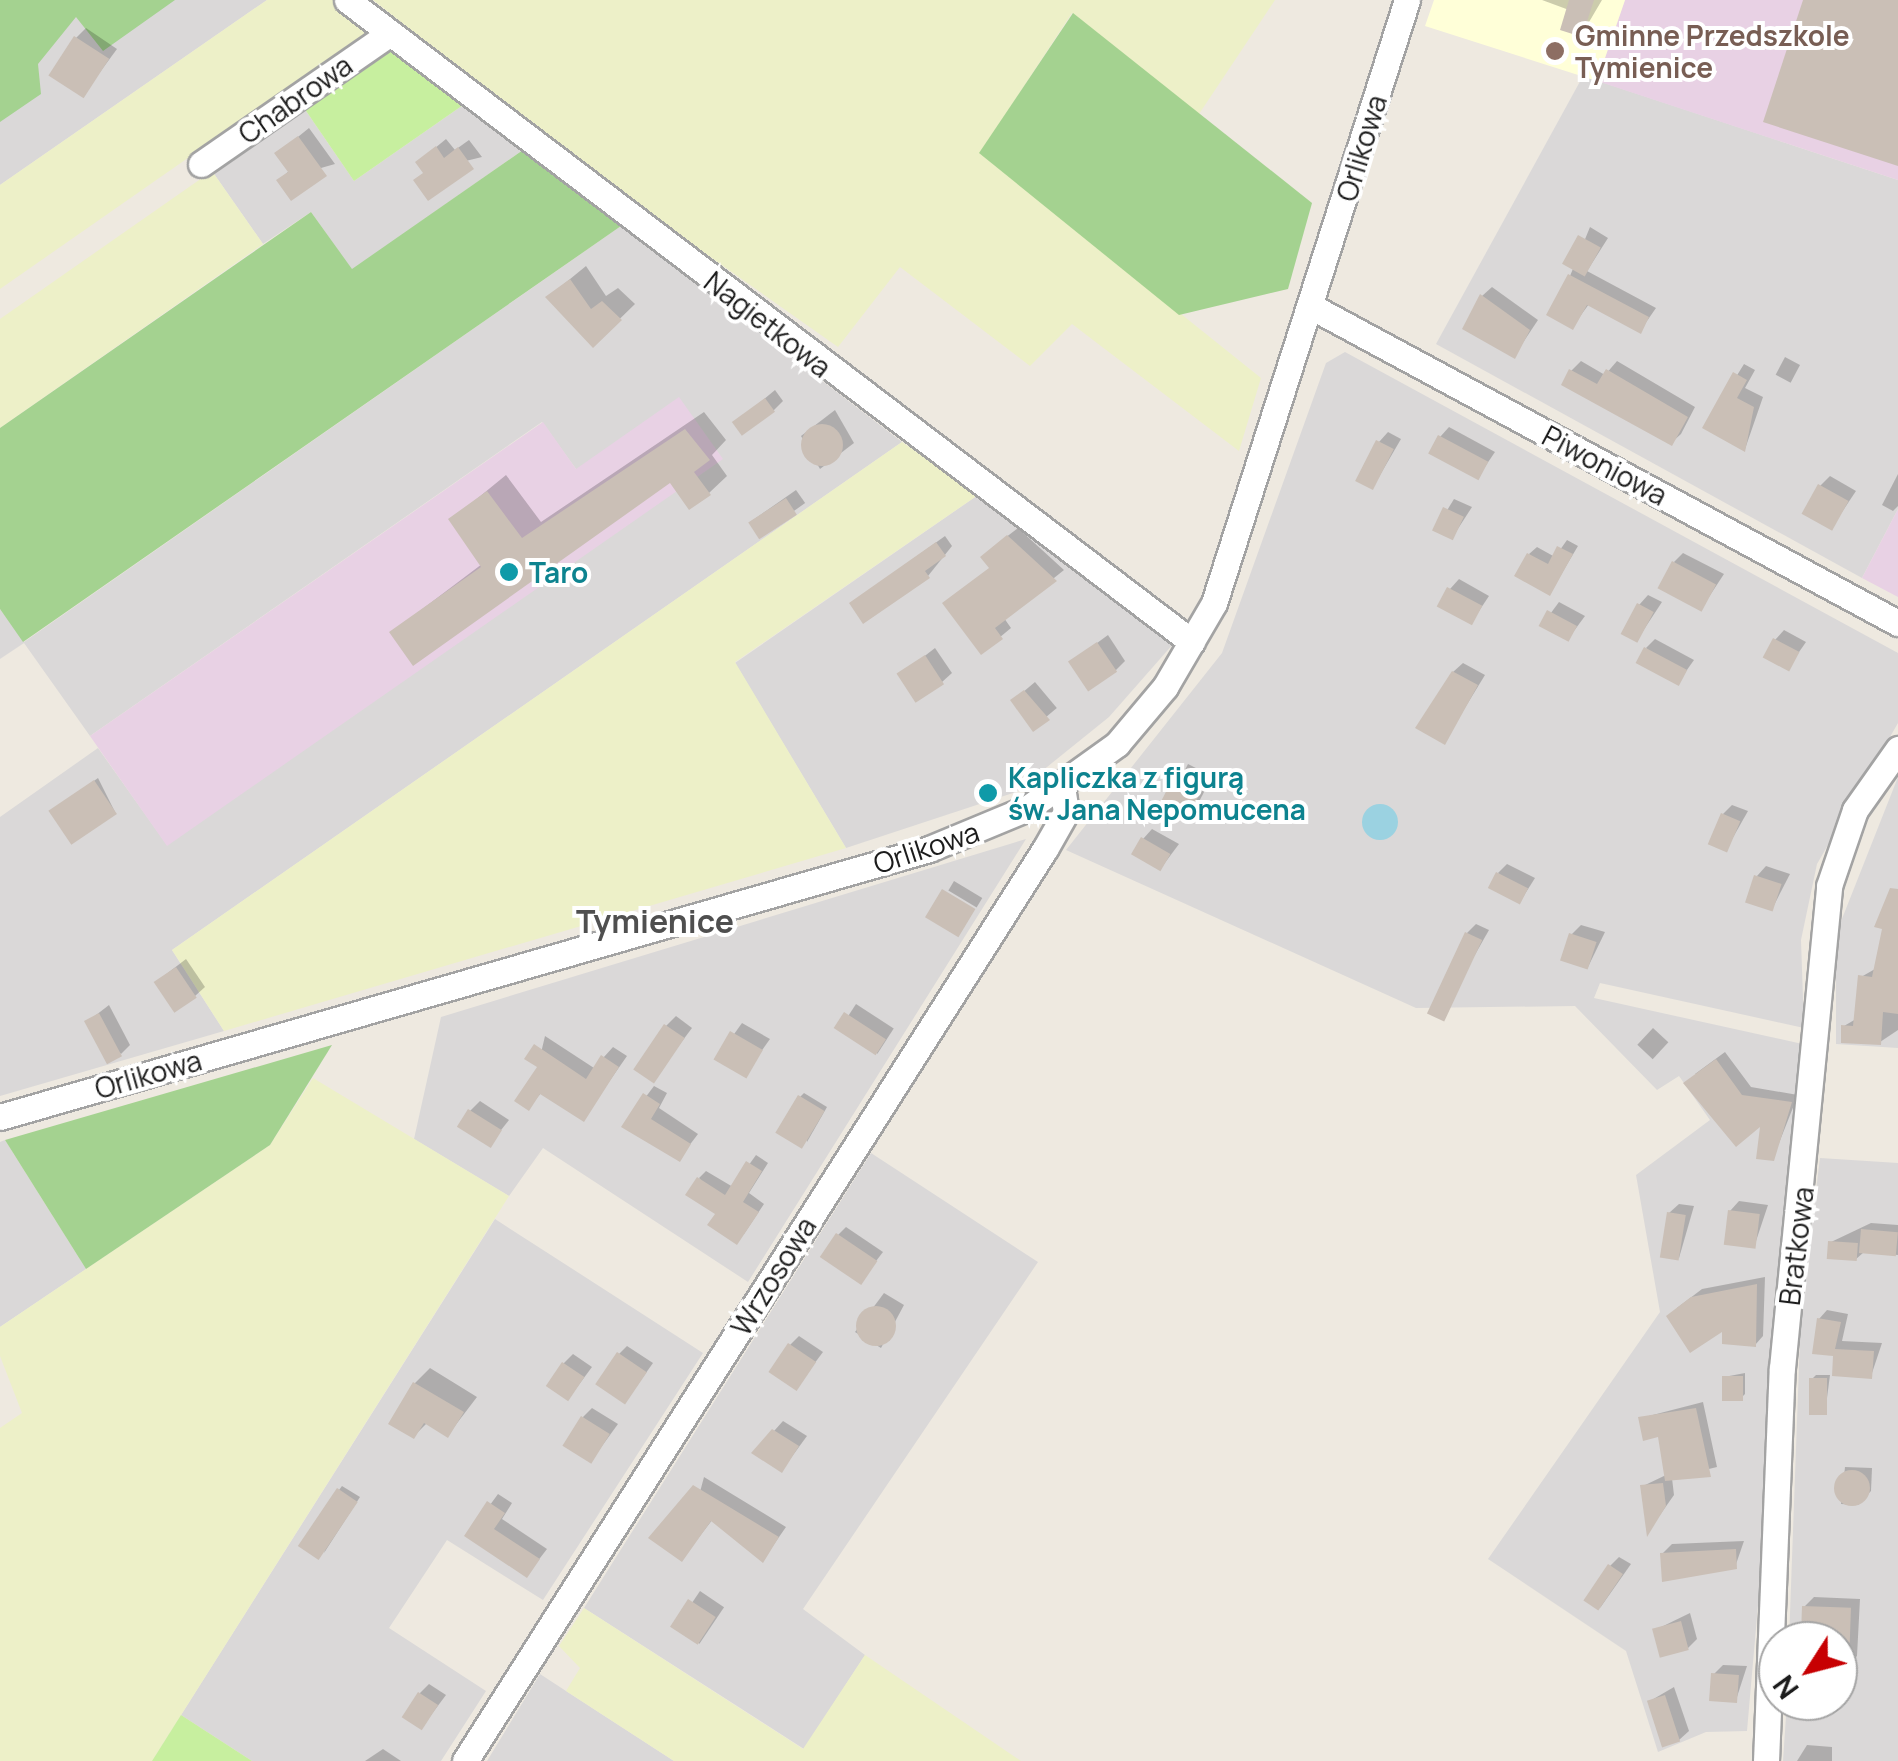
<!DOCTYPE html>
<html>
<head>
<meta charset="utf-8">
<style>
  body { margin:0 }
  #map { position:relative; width:1898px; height:1761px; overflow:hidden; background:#eee9e0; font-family:Manrope,sans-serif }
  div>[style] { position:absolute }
  .residential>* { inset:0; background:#dad8d8 }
  .industrial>* { inset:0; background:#e8d1e4 }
  .education>* { inset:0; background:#ffffd8 }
  .farmland>* { inset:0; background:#edf0c8 }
  .grass>* { inset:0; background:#c7ef9f }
  .forest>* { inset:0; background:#a4d290 }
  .water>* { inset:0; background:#9bd2e1 }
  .round { border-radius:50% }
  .shadow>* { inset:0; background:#0003; transform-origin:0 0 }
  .building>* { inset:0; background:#cabfb6; transform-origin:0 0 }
  .roads { filter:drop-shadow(2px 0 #a3a3a3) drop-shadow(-2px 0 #a3a3a3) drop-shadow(0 2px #a3a3a3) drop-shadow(0 -2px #a3a3a3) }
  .minor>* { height:25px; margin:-12.5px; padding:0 12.5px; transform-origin:12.5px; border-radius:12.5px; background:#fff }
  .dots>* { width:28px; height:28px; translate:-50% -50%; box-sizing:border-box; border:5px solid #fff; border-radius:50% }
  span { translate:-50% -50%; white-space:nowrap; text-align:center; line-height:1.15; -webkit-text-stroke:8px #fff; paint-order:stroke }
  .education-label { font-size:28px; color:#785e54; font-weight:700 }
  .left { translate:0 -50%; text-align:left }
  .street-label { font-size:28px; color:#1c1c1c }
  .culture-label { font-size:28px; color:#0d838f; font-weight:700 }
  .quarter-label { font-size:32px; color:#4f4f4f; font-weight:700 }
  .north { position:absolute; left:1758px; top:1621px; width:100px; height:100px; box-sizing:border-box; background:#fff; border:2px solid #a4a4a4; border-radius:50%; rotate:234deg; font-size:28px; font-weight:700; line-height:40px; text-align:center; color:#1c1c1c }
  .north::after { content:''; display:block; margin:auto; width:35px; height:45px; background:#c70002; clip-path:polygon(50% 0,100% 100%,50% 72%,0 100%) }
</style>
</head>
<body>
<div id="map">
  <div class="residential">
    <i style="clip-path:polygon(85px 0,267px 0,0 185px,0 60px)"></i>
    <i style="clip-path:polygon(1583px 76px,1898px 180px,1898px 509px,1862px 578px,1436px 344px)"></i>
    <i style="clip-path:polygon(466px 103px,523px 150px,352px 270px,311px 212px,263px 244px,212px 171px,304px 108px,354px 181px)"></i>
    <i style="clip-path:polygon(621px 226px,902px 442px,172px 950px,224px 1031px,0 1096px,0 817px,98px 748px,167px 845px,576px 469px,542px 422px,90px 736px,24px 643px,0 659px,0 609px,24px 642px)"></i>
    <i style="clip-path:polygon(1345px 352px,1898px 653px,1898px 723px,1817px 864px,1801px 940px,1804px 1028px,1600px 983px,1594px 998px,1807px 1045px,1747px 1731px,1706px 1732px,1658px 1752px,1626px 1651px,1488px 1559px,1660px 1312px,1636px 1175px,1710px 1120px,1679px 1076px,1657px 1090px,1575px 1006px,1416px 1008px,1066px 850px,1222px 653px,1326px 363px)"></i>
    <i style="clip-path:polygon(978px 495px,1174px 643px,1109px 717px,1016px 792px,846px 848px,735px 663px)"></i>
    <i style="clip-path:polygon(1898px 777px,1898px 1048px,1836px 1044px,1836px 934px)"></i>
    <i style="clip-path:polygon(1026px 839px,748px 1282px,543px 1148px,509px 1196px,414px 1139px,441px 1017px)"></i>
    <i style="clip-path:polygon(5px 1140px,86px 1269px,0 1327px,0 1142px)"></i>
    <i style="clip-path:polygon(871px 1153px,1038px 1262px,803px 1609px,865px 1655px,804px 1749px,584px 1608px)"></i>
    <i style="clip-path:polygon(1820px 1158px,1898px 1163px,1898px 1761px,1783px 1761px,1787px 1701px,1838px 1701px,1838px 1641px,1789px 1641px,1801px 1311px)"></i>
    <i style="clip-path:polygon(495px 1219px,703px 1353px,543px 1600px,447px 1540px,389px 1628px,486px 1691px,441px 1761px,252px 1761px,181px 1715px)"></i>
    <i style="clip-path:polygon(540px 1674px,566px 1691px,674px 1761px,487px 1761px)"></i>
  </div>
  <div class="industrial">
    <i style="clip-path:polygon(1625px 0,1898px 0,1898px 180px,1597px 81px)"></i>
    <i style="clip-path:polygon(679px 397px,723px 459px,167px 846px,90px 736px,543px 422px,576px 469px)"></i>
    <i style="clip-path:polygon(1898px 509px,1898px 597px,1862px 578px)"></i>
  </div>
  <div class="education">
    <i style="clip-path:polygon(1434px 0,1625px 0,1597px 81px,1425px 26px)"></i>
  </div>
  <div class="farmland">
    <i style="clip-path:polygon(267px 0,336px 0,373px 29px,0 289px,0 185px)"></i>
    <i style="clip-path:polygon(373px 0,1275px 0,1199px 114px,1072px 13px,980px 153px,1261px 378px,1239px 451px,1072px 324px,1030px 366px,900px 267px,838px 347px,614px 189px)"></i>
    <i style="clip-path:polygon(212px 171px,263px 244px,0 428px,0 319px)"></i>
    <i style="clip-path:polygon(902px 442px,978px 495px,735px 662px,846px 848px,224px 1031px,172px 950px)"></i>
    <i style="clip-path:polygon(313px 1078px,509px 1196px,152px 1761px,0 1761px,0 1428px,22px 1413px,0 1356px,0 1327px,270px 1145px)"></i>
    <i style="clip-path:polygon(584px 1608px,803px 1749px,865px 1655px,1021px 1761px,674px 1761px,566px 1691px,580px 1668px,559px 1646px)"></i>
  </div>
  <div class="grass">
    <i style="clip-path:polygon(394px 46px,466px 103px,354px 181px,304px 108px)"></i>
    <i style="clip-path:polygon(181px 1715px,252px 1761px,152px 1761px)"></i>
  </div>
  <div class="forest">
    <i style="clip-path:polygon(0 0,175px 0,103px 51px,76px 17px,38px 64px,41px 94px,0 122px)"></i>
    <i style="clip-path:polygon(1073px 13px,1312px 203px,1288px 289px,1179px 315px,979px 153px)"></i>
    <i style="clip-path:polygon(523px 150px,621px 226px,23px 642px,0 609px,0 428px,311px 212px,352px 269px)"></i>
    <i style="clip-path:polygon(332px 1045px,270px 1145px,86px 1269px,5px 1140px)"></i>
  </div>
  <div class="water">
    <i class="round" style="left:1362px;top:804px;width:36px;height:36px"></i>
  </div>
  <div class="shadow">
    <i style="clip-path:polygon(1542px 0,1602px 0,1582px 34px,1569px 10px)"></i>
    <i style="clip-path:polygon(86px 28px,117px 49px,83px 95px,76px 38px)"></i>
    <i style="clip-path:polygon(309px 128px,335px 164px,279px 180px,290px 170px,278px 153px)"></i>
    <i style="clip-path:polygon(446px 139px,455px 150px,469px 140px,482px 157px,425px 171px,418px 162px)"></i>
    <i style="clip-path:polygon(1590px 227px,1608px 238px,1587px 271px,1656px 308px,1640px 331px,1589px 304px,1573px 326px,1570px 276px)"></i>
    <i style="clip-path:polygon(586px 266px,606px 296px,618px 288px,635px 304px,593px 345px,548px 297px)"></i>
    <i style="clip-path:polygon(1492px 287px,1538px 320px,1514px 356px,1482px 296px)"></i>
    <i style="left:1785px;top:357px;width:17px;height:20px;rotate:28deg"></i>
    <i style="clip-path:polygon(1581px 361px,1605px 375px,1617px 361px,1695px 407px,1681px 434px,1671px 443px,1571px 371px)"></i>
    <i style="clip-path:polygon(1744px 364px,1755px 370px,1745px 388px,1763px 397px,1745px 449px,1705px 427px)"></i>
    <i style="clip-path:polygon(775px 390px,783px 401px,774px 410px,735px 423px)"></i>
    <i style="clip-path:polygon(835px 410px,854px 443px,820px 469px,801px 436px)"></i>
    <i style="clip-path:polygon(704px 412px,726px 440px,712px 455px,727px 476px,709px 493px,670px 479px,392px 632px,482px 564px,451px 520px,506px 475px,541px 522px)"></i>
    <i style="clip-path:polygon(1449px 427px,1495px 452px,1478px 477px,1440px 437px)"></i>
    <i style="clip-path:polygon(1388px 432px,1401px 439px,1373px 487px,1379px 442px)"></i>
    <i style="clip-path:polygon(1898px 474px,1898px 506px,1893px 511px,1882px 505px)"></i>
    <i style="clip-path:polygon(1830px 476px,1856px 491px,1832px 527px,1820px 486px)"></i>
    <i style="left:796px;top:490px;width:16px;height:56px;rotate:55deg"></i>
    <i style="clip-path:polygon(1454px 499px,1472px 507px,1452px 538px,1435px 530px)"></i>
    <i style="clip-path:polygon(1018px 528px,1064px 570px,1004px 618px,1011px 628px,982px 652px,992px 548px)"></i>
    <i style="clip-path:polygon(945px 536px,952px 546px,928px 576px,852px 603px)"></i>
    <i style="clip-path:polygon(1567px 540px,1578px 546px,1550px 593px,1529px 554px,1537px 547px,1555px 557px)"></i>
    <i style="clip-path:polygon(1683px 553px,1724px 574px,1701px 609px,1674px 562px)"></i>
    <i style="clip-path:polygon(1459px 579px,1489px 596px,1471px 623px,1450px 589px)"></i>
    <i style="clip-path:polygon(1648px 595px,1662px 602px,1637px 640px,1639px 605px)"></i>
    <i style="clip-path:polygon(1559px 602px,1585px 616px,1568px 639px,1542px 625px)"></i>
    <i style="clip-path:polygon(1784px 630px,1806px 642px,1788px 668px,1775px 640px)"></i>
    <i style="clip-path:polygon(1108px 635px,1125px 661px,1116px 670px,1071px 662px)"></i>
    <i style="clip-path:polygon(1655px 639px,1694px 660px,1677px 684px,1646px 648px)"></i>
    <i style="clip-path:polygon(935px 648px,952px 673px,942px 682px,900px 675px)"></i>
    <i style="clip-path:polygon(1463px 663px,1485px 675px,1444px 742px,1453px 672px)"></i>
    <i style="left:1035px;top:682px;width:34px;height:28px;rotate:50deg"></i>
    <i style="left:1188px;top:764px;width:27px;height:45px;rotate:27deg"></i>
    <i style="clip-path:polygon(98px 778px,115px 812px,56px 808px)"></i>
    <i style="clip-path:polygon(1732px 805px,1748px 811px,1727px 848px,1723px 814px)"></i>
    <i style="clip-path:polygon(1152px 829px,1179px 844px,1161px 868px,1143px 839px)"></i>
    <i style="clip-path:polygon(1507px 864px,1535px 878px,1520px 902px,1498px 873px)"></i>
    <i style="clip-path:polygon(1766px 866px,1790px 874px,1772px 909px,1757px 876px)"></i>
    <i style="left:954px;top:881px;width:33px;height:11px;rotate:31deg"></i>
    <i style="clip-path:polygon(1889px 903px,1898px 905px,1898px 1030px,1880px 1042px,1844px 1026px,1856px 1019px,1861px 977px,1875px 969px)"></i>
    <i style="clip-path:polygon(1476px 924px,1489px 930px,1443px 1011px,1467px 933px)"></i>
    <i style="clip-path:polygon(1581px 925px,1605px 932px,1588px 967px,1571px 935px)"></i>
    <i style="clip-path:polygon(186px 959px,205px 987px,195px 996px,156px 982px)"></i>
    <i style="left:856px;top:1004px;width:45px;height:30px;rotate:33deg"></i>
    <i style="clip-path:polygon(109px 1005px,130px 1045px,121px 1054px,87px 1022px)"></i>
    <i style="clip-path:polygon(676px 1016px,692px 1028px,653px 1080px,666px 1026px)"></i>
    <i style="clip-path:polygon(742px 1023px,770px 1039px,745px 1074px,717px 1058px)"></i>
    <i style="left:1653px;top:1028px;width:21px;height:23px;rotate:43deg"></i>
    <i style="clip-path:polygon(545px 1036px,594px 1068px,613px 1047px,627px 1056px,583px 1119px,542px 1092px,528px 1108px)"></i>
    <i style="clip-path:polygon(1725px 1052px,1751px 1087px,1798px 1095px,1773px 1158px,1764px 1121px,1695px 1074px)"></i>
    <i style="clip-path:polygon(654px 1086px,667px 1093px,659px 1108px,698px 1134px,679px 1159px,624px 1126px)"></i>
    <i style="clip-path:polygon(804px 1093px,827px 1107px,807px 1142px,800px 1097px)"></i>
    <i style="clip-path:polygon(480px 1101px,509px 1120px,490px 1144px,470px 1111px)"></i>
    <i style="clip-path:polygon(756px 1155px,768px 1163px,749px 1193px,764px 1204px,744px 1234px,699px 1178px,706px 1171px,733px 1187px)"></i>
    <i style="clip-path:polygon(1739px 1201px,1768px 1205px,1754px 1247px,1730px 1211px)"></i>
    <i style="clip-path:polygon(1679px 1204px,1694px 1206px,1679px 1258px,1669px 1213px)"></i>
    <i style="clip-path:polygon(1871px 1223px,1898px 1225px,1898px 1255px,1864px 1252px,1855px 1260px,1831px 1242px)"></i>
    <i style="clip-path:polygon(846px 1227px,883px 1252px,860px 1282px,838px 1235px)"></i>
    <i style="clip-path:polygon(1765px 1277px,1763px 1336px,1755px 1345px,1677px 1308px,1702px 1289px)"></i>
    <i style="clip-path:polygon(884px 1293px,904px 1305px,881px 1348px,855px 1332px)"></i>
    <i style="clip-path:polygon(1827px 1310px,1848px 1314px,1842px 1341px,1882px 1343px,1871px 1376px,1836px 1354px,1819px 1319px)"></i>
    <i style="clip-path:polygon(799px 1336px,823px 1352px,796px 1388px,790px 1345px)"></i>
    <i style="clip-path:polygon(627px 1346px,653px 1363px,626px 1401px,619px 1354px)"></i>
    <i style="clip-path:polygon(573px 1354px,592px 1367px,569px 1398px,563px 1364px)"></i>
    <i style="clip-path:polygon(430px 1368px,477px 1397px,448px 1435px,427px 1423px,414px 1436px,415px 1383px)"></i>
    <i style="clip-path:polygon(1745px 1373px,1745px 1394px,1740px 1399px,1724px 1377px)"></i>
    <i style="clip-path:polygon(1816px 1375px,1830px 1375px,1825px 1413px,1812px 1379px)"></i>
    <i style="clip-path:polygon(1703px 1402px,1717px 1467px,1672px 1478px,1674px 1495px,1648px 1532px,1643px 1486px,1666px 1475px,1660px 1434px,1641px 1418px)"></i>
    <i style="clip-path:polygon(592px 1408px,618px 1424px,591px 1461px,583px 1417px)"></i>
    <i style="clip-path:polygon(783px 1421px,807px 1436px,782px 1470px,774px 1431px)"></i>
    <i style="clip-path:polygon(1845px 1467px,1872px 1468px,1871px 1491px,1858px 1505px,1841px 1504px)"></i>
    <i style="clip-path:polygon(704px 1477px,786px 1527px,763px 1560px,713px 1519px,682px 1559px)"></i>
    <i style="clip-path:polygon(342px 1486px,360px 1497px,324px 1553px,339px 1490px)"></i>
    <i style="clip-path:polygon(498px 1494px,512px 1503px,502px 1519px,547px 1549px,527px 1575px,468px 1535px)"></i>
    <i style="clip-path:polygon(1744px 1541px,1735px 1567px,1662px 1554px,1672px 1544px)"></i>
    <i style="clip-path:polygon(1619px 1557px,1631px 1564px,1600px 1608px,1610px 1566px)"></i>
    <i style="left:700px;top:1591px;width:29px;height:44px;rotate:34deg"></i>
    <i style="clip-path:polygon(1814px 1597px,1860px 1599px,1857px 1656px,1848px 1666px,1838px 1665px,1838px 1641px,1804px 1641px,1804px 1607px)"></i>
    <i style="clip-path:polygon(1690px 1613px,1697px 1639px,1688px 1648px,1655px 1630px)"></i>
    <i style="clip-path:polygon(1723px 1665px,1747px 1666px,1736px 1700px,1714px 1674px)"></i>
    <i style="clip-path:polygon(429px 1684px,446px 1695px,422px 1727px,420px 1693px)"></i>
    <i style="clip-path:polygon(1674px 1687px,1689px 1731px,1679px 1740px,1650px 1701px)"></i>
    <i style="clip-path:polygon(1802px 1701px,1833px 1701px,1833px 1704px,1802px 1713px)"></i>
    <i style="clip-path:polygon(1807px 1745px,1832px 1747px,1832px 1761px,1797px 1761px)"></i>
    <i style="clip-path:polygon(383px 1749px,401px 1761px,365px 1761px)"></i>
  </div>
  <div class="building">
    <i style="clip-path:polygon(1569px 0,1594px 0,1582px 37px,1560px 30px)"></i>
    <i style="clip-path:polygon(1803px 0,1898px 0,1898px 166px,1763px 122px)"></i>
    <i style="left:74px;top:36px;width:42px;height:47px;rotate:33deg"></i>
    <i style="clip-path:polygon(298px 136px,327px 176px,291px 201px,276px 180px,288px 172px,274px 153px)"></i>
    <i style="clip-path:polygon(436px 146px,444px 158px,458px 147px,474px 169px,428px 201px,413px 180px,423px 173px,415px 162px)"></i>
    <i style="left:1578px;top:235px;width:26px;height:33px;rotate:29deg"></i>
    <i style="clip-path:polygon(1568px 274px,1649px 317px,1641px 334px,1587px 305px,1573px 330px,1546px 315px)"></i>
    <i style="clip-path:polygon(570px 279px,591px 309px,602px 301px,622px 320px,593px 348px,545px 297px)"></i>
    <i style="clip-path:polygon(1480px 294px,1530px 330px,1515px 359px,1462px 329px)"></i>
    <i style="clip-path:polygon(1569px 369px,1597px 384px,1606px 369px,1688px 417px,1672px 446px,1561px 385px)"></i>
    <i style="clip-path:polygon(1733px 372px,1747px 380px,1737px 398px,1754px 407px,1745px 452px,1702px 428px)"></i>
    <i style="left:765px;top:398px;width:17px;height:41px;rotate:54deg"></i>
    <i class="round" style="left:801px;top:424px;width:42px;height:42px"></i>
    <i style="clip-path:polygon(685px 429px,710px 460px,694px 472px,711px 495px,689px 510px,670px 483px,413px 666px,389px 632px,481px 567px,448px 519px,487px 491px,522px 538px)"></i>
    <i style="left:1438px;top:435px;width:57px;height:21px;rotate:28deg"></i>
    <i style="left:1376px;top:440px;width:20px;height:46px;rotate:27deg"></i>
    <i style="left:1818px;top:484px;width:35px;height:34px;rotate:29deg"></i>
    <i style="left:786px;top:498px;width:20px;height:45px;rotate:57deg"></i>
    <i style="left:1443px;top:507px;width:23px;height:26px;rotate:25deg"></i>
    <i style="clip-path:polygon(1007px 535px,1057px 581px,995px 628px,1003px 639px,981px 655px,942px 603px,989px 568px,980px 557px)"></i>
    <i style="clip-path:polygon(936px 542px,946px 556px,925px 571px,930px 578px,863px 624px,849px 603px)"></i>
    <i style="clip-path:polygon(1557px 546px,1573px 554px,1550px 596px,1514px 576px,1527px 553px,1548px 564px)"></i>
    <i style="left:1672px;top:561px;width:50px;height:31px;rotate:28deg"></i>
    <i style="left:1447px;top:587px;width:40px;height:22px;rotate:28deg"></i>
    <i style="left:1637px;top:603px;width:19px;height:35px;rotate:28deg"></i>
    <i style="left:1547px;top:610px;width:34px;height:18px;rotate:28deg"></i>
    <i style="left:1773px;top:638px;width:30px;height:22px;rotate:28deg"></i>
    <i style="left:1097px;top:642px;width:36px;height:35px;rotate:56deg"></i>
    <i style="left:1644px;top:647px;width:49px;height:18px;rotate:28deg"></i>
    <i style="left:925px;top:655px;width:35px;height:34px;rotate:57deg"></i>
    <i style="clip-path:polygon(1452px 671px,1478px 685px,1445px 745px,1415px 728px)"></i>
    <i style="clip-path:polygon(1024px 690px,1050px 720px,1033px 732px,1010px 700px)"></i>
    <i style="left:1176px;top:772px;width:31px;height:35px;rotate:27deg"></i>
    <i style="left:94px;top:780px;width:41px;height:55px;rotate:56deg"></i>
    <i style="left:1721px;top:813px;width:21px;height:34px;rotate:23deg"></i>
    <i style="left:1141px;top:837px;width:34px;height:20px;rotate:30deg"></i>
    <i style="left:1496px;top:872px;width:36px;height:18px;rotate:27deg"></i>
    <i style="left:1754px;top:875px;width:29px;height:29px;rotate:18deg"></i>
    <i style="clip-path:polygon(1890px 888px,1898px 889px,1898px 1014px,1883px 1012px,1881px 1045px,1841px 1043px,1841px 1025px,1853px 1026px,1858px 975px,1872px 977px,1882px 929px,1874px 927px)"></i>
    <i style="left:942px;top:889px;width:39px;height:33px;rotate:31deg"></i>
    <i style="left:1465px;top:932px;width:19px;height:90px;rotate:25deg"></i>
    <i style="left:1569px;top:933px;width:29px;height:29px;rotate:18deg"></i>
    <i style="left:176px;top:967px;width:37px;height:27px;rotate:56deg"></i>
    <i style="left:844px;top:1012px;width:50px;height:19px;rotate:33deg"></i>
    <i style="left:99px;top:1013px;width:49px;height:17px;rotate:62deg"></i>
    <i style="left:664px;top:1024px;width:25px;height:55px;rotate:34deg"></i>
    <i style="left:730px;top:1031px;width:38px;height:33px;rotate:30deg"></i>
    <i style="clip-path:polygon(534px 1044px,586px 1079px,601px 1055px,619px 1067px,584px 1122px,540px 1094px,529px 1111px,514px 1101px,537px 1067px,524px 1059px)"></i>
    <i style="clip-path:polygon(1716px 1059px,1742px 1095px,1792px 1102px,1774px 1161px,1756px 1159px,1760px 1127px,1736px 1147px,1683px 1083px)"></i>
    <i style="clip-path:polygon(643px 1093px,660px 1104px,651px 1119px,691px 1144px,680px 1162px,621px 1127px)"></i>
    <i style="left:798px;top:1095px;width:31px;height:44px;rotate:31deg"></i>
    <i style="left:468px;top:1109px;width:40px;height:21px;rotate:32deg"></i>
    <i style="clip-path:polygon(746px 1161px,762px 1171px,743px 1202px,759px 1212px,737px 1245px,707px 1225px,715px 1214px,685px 1195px,697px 1177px,725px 1195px)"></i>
    <i style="left:1728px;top:1210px;width:32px;height:35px;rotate:7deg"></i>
    <i style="left:1667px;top:1212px;width:19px;height:46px;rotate:9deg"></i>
    <i style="left:1861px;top:1229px;width:37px;height:24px;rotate:5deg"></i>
    <i style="left:836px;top:1233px;width:50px;height:29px;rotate:34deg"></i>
    <i style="left:1828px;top:1241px;width:30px;height:18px;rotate:4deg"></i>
    <i style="clip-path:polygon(1757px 1284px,1756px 1347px,1722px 1344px,1722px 1332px,1690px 1353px,1666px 1316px,1691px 1297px)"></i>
    <i class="round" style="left:856px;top:1306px;width:40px;height:40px"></i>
    <i style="clip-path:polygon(1817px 1318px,1841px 1322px,1835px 1349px,1874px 1351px,1872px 1379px,1832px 1376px,1833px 1356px,1812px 1354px)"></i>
    <i style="left:788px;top:1343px;width:34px;height:35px;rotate:34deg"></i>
    <i style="left:617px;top:1352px;width:36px;height:39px;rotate:34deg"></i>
    <i style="left:562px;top:1362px;width:27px;height:29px;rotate:34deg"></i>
    <i style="left:1722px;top:1376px;width:21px;height:25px"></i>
    <i style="left:1809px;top:1378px;width:18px;height:37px"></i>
    <i style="clip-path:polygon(413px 1382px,464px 1412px,448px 1438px,424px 1423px,414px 1439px,388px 1424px)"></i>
    <i style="clip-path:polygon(1696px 1408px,1711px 1477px,1665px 1481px,1658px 1437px,1643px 1441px,1638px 1417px)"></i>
    <i style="left:581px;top:1416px;width:34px;height:35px;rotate:32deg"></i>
    <i style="clip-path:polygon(772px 1429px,799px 1446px,782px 1473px,751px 1453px)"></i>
    <i class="round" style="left:1834px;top:1470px;width:36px;height:36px"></i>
    <i style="clip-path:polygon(1663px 1483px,1666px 1506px,1647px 1537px,1640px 1485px)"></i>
    <i style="clip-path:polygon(693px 1485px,779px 1537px,763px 1563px,711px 1521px,682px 1562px,648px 1538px)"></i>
    <i style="left:337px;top:1488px;width:25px;height:70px;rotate:34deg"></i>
    <i style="clip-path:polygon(487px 1501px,505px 1513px,494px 1529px,540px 1559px,527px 1578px,464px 1536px)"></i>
    <i style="clip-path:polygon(1736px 1549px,1737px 1569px,1662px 1582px,1660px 1553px)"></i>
    <i style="left:1608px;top:1564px;width:18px;height:44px;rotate:34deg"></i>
    <i style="left:688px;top:1599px;width:33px;height:33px;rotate:33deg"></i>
    <i style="left:1802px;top:1606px;width:49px;height:35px;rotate:2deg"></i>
    <i style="left:1681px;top:1621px;width:30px;height:30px;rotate:75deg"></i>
    <i style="left:1711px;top:1673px;width:28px;height:28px;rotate:4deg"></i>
    <i style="left:418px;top:1692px;width:24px;height:30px;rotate:33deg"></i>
    <i style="left:1665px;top:1695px;width:49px;height:19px;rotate:72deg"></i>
  </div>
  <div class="roads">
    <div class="minor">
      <i style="left:347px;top:0;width:1061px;rotate:37.23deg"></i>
      <i style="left:201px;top:164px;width:230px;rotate:-34.7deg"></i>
      <i style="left:1312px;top:307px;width:666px;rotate:28.34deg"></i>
      <i style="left:0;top:1117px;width:967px;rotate:-16.09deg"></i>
      <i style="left:929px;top:849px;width:107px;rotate:-22.5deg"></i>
      <i style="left:1028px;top:808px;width:110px;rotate:-35.7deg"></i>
      <i style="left:1117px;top:744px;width:75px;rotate:-49.9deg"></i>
      <i style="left:1165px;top:687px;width:97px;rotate:-59.7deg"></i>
      <i style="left:1214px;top:603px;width:633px;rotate:-72.25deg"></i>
      <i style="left:465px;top:1761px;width:1081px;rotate:-57.55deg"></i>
      <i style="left:1045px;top:849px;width:43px;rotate:-60.4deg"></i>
      <i style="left:1066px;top:812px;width:26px;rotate:-99deg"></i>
      <i style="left:1766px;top:1761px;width:393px;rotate:-87.7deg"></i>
      <i style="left:1782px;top:1368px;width:484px;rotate:-84.4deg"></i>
      <i style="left:1829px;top:886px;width:80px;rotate:-71.1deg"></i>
      <i style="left:1855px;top:810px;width:75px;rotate:-54.8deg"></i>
    </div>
  </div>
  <div class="dots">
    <i style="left:1555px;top:51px;background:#8d6e63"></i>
    <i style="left:509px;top:572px;background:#0f9aa8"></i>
    <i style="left:988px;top:793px;background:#0f9aa8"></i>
  </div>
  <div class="education-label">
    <span class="left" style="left:1575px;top:51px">Gminne Przedszkole<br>Tymienice</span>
  </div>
  <div class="street-label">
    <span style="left:295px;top:99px;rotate:-35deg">Chabrowa</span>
    <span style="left:1361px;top:148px;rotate:-73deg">Orlikowa</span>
    <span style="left:768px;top:324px;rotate:38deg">Nagietkowa</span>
    <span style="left:1605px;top:465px;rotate:28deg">Piwoniowa</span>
    <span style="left:926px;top:847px;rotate:-18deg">Orlikowa</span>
    <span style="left:148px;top:1074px;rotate:-16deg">Orlikowa</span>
    <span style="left:1796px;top:1246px;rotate:-83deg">Bratkowa</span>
    <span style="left:773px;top:1276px;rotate:-58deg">Wrzosowa</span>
  </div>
  <div class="culture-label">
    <span class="left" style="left:529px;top:572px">Taro</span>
    <span class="left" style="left:1008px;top:793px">Kapliczka z figurą<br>św. Jana Nepomucena</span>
  </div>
  <div class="quarter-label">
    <span style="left:655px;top:921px">Tymienice</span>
  </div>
  <div class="north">N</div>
</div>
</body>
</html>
